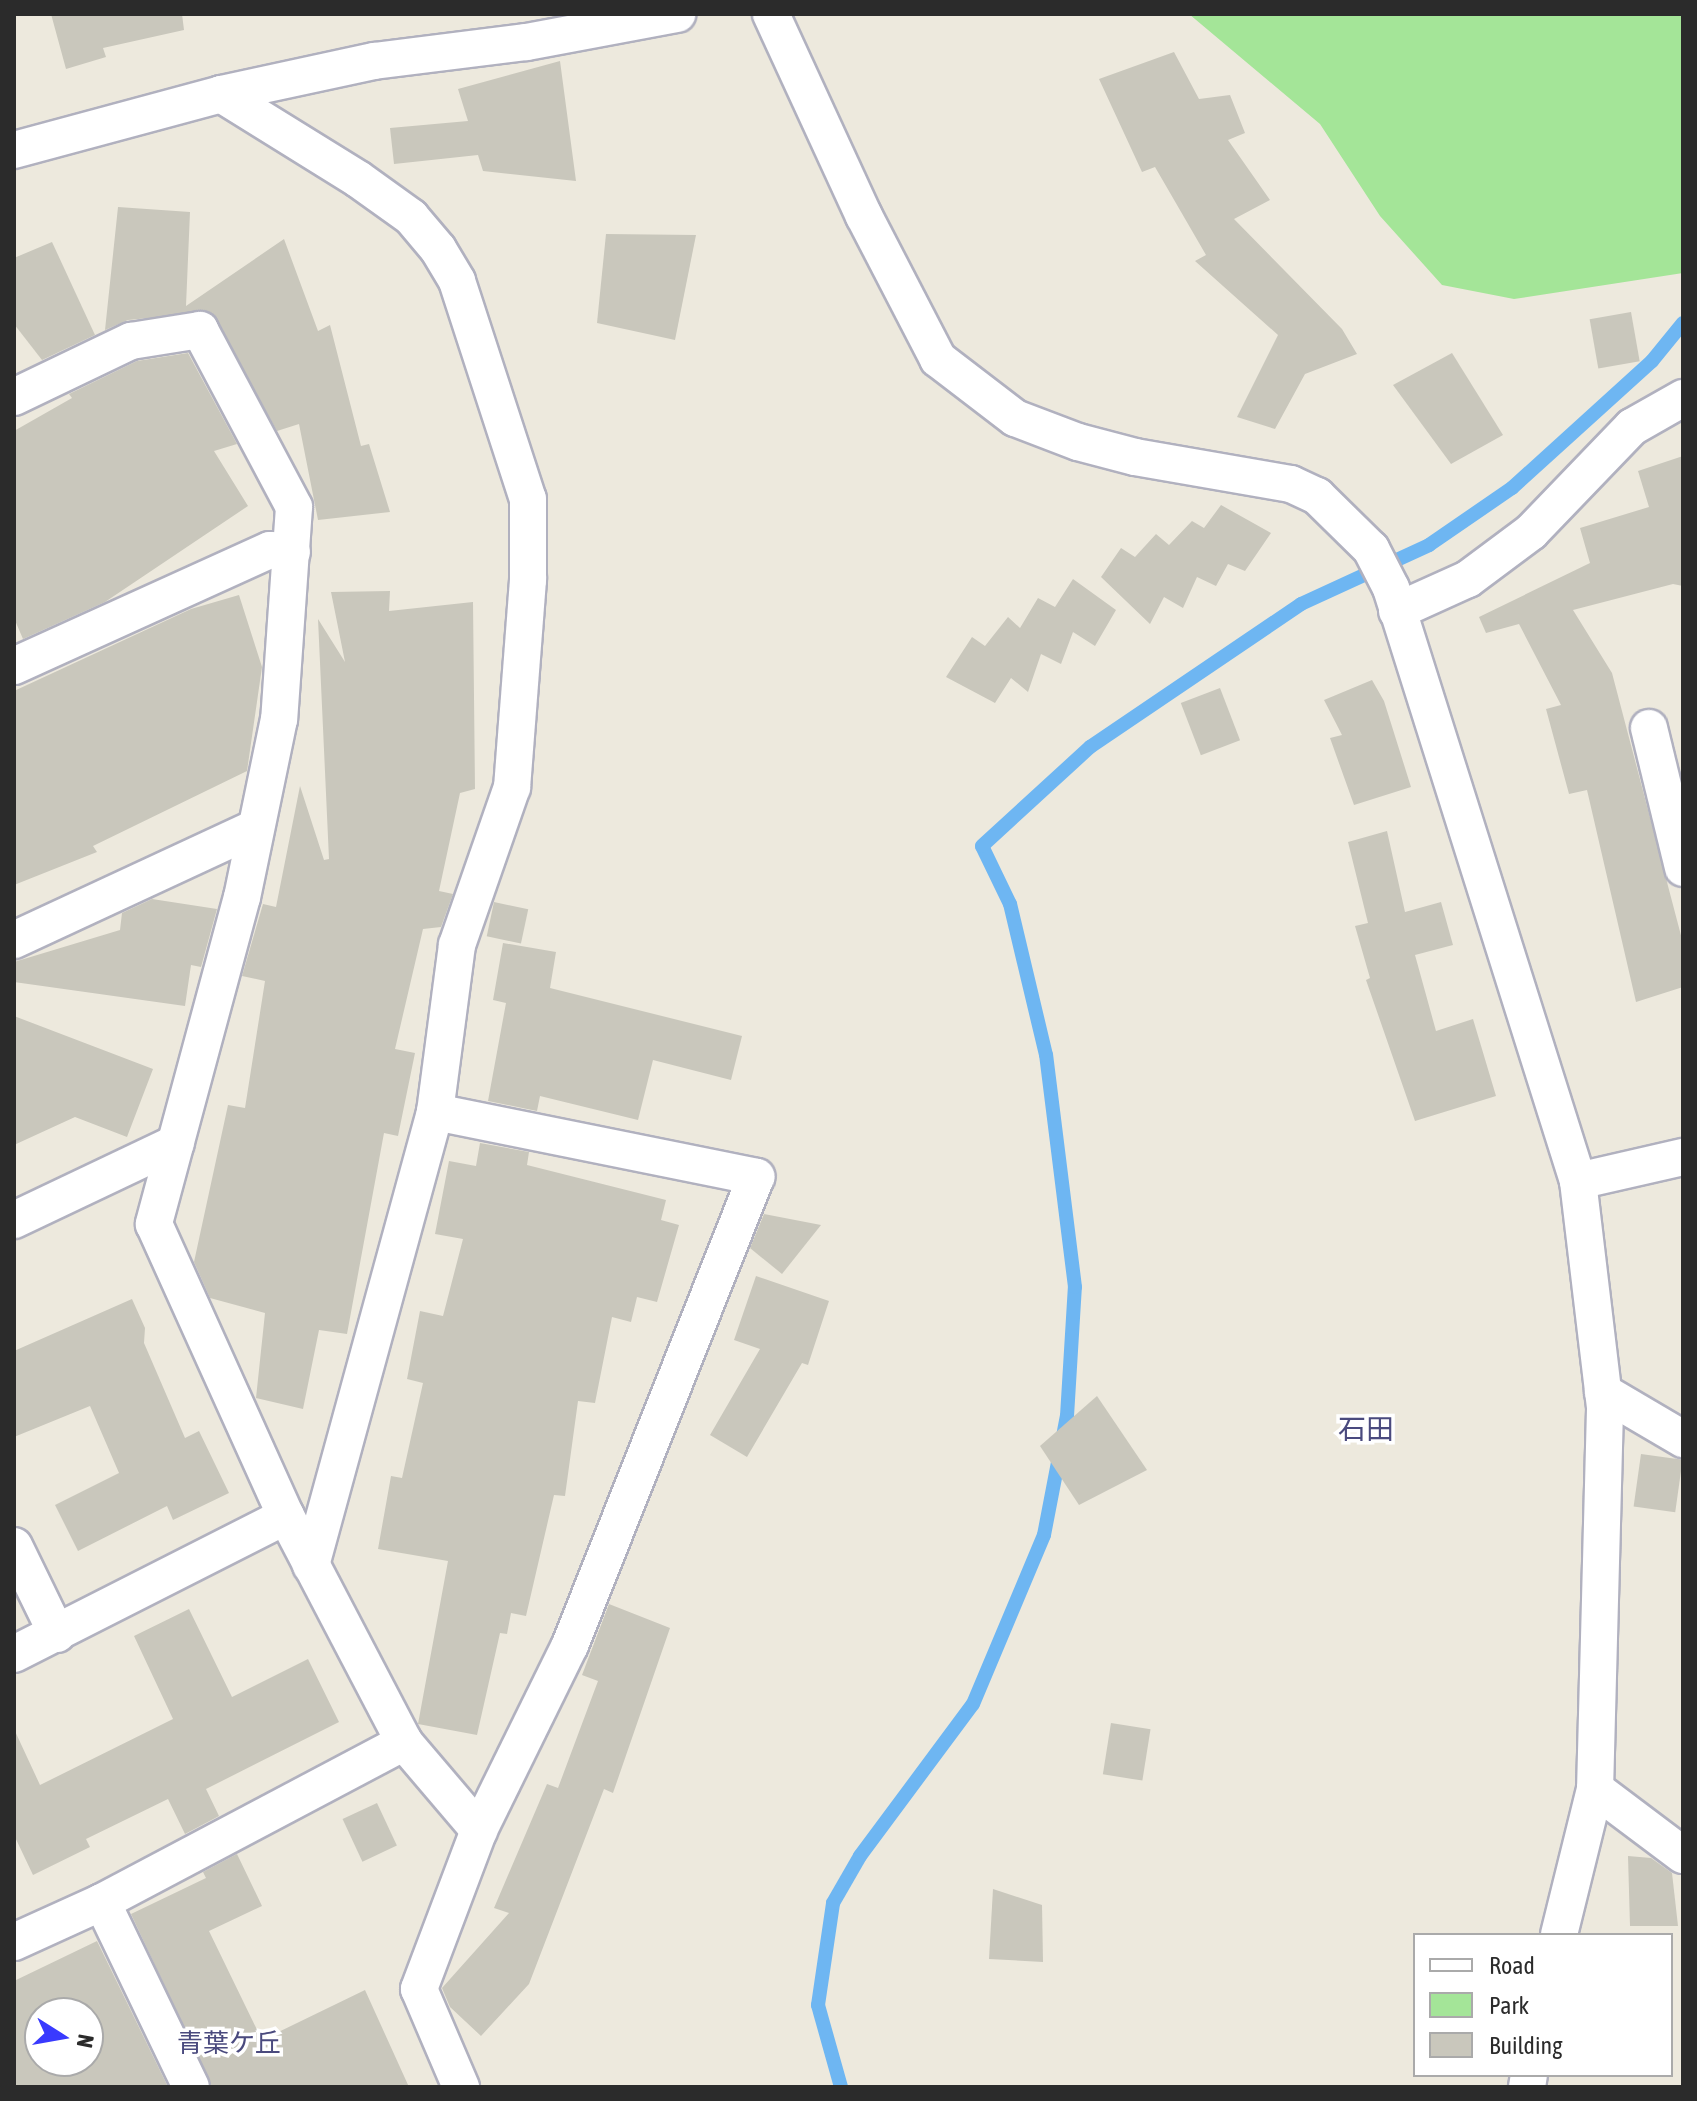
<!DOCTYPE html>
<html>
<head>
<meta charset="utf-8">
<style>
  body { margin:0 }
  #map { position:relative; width:1697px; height:2101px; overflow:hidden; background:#ede9dd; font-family:"Asap Condensed","Noto Sans JP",sans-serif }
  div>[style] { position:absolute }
  .green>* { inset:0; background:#a4e598 }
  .stream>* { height:14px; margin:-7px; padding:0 7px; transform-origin:7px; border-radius:7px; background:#6eb6f2 }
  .building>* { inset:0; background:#c9c7bc; transform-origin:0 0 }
  .roads { filter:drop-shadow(2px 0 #b1b1bf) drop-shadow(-2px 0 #b1b1bf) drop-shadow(0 2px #b1b1bf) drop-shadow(0 -2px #b1b1bf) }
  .street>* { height:36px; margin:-18px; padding:0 18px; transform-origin:18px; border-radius:18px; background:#fff }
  span { translate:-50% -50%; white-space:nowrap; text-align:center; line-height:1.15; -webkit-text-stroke:7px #fff; paint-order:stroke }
  .neighbourhood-label { font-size:26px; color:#4a4a7e }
  .quarter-label { font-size:28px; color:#4a4a7e }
  .frame { position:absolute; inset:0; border:16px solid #2b2b2b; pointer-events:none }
  .legend { position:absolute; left:1413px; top:1933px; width:260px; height:144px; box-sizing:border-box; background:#fff; border:2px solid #aaa; margin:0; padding:10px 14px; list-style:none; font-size:24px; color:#2b2b2b }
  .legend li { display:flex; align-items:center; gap:16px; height:40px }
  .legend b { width:40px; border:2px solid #aaa }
  .north { position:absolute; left:24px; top:1997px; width:80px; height:80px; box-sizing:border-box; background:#fff; border:2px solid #aaa; border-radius:50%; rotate:101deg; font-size:22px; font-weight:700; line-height:32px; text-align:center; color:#2b2b2b }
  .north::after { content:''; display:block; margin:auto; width:28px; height:36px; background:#393afe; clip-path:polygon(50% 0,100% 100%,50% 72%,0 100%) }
</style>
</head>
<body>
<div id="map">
  <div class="green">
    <i style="clip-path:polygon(1189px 14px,1683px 14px,1683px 273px,1514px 299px,1442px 285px,1380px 216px,1320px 124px)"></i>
  </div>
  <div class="stream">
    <i style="left:841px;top:2087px;width:85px;rotate:-105.7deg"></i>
    <i style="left:818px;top:2005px;width:103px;rotate:-81.6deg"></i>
    <i style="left:833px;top:1903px;width:54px;rotate:-60.1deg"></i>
    <i style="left:860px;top:1856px;width:189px;rotate:-53.4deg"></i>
    <i style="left:973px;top:1704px;width:183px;rotate:-67.2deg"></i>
    <i style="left:1044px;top:1535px;width:121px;rotate:-79.1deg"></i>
    <i style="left:1067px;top:1416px;width:129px;rotate:-86.5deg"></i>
    <i style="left:1075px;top:1287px;width:234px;rotate:-97.1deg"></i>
    <i style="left:1046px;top:1055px;width:155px;rotate:-103.4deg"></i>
    <i style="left:1010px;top:904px;width:64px;rotate:-115.8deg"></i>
    <i style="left:982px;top:846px;width:147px;rotate:-42.5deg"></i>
    <i style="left:1090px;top:747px;width:255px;rotate:-34.1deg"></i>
    <i style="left:1301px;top:604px;width:141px;rotate:-24.7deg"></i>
    <i style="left:1429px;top:545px;width:101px;rotate:-34.5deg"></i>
    <i style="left:1512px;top:488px;width:189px;rotate:-42.2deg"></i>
    <i style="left:1652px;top:361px;width:49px;rotate:-50.8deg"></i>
  </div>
  <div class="building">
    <i style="clip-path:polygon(51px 14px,182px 14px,184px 30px,103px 48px,106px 57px,66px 69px)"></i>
    <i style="clip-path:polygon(1174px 52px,1199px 99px,1230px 95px,1245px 133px,1228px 140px,1270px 200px,1234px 219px,1342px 329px,1357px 354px,1305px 374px,1275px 429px,1237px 417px,1278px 335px,1195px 261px,1206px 255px,1155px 167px,1142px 172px,1099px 79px)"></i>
    <i style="clip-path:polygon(560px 61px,576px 181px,483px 171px,478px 155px,394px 164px,390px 128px,468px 121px,458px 89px)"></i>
    <i style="clip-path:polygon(118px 207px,190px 212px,186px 306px,284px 239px,318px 331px,330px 325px,361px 446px,369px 444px,390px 512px,318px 520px,299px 424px,277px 431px,210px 312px,128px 320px,105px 330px)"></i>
    <i style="clip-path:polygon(606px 234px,696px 235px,675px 340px,597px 323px)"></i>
    <i style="clip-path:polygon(52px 242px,95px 335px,42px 360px,14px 324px,14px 258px)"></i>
    <i style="left:1631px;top:312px;width:50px;height:42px;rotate:80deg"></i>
    <i style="clip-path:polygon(188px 353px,237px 444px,214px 451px,248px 506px,105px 602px,23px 639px,14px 618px,14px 431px,72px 398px,69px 394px,137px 361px)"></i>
    <i style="clip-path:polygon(1452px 353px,1503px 435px,1451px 464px,1393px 385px)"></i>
    <i style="clip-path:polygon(1683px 456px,1683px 586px,1673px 584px,1573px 610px,1612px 673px,1683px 943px,1683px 987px,1636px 1002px,1587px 790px,1569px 794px,1546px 709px,1561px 705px,1519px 624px,1486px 633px,1479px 617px,1590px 563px,1580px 528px,1649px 507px,1638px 471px)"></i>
    <i style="clip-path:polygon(1221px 505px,1271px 533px,1245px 571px,1228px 564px,1216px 586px,1197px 577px,1183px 608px,1164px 597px,1150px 624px,1101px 577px,1121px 548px,1135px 557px,1156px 534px,1169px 545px,1192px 521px,1204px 528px)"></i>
    <i style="clip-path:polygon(1073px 579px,1116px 610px,1095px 646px,1073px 632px,1061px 664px,1041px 654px,1028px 692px,1011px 678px,995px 703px,946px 677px,972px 637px,985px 646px,1008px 617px,1020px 628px,1038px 598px,1055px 607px)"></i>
    <i style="clip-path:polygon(390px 591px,389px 611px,473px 602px,475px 789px,460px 793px,439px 891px,453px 894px,441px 927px,423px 929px,395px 1049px,415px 1053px,398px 1136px,384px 1133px,347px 1334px,319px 1330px,303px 1409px,256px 1398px,265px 1313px,210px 1298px,194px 1262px,228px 1105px,245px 1108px,265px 981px,242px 976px,263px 904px,276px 907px,300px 786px,324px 860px,329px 859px,318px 619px,345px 662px,331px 592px)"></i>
    <i style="clip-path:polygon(239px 595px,262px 667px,247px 771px,93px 846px,97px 852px,14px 885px,14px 691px,191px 609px)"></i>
    <i style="clip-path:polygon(1372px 680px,1384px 701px,1411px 787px,1354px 805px,1330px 738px,1342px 735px,1324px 700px)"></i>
    <i style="left:1220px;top:688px;width:56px;height:42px;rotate:69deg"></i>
    <i style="clip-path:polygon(1387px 831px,1405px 912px,1441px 902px,1453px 945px,1415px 955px,1436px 1031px,1473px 1019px,1496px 1096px,1415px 1121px,1366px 980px,1370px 978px,1355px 926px,1368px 923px,1348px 842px)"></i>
    <i style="clip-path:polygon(152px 899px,217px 909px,201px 967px,191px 965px,185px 1006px,14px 982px,14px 962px,120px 930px,122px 913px)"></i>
    <i style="left:494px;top:902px;width:35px;height:35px;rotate:12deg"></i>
    <i style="clip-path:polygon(503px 943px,556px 952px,550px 988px,742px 1036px,731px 1080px,653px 1060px,638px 1120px,540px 1096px,537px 1111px,488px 1101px,506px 1003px,493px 1000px)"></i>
    <i style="clip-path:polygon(14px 1016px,153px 1069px,127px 1137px,75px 1117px,14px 1145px)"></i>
    <i style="clip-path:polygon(480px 1143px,529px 1152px,527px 1165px,666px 1200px,661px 1220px,679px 1225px,657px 1302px,637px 1297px,631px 1322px,612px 1317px,595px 1403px,578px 1401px,565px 1496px,554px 1495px,526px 1616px,511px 1613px,507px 1634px,500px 1633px,477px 1735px,418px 1724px,448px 1561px,378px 1549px,391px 1476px,402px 1478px,423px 1383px,407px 1379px,420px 1311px,443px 1316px,463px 1239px,435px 1234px,449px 1161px,476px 1166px)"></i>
    <i style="clip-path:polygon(764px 1214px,821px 1225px,782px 1274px,750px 1248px)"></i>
    <i style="clip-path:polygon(756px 1276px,829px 1301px,808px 1365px,802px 1363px,747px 1457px,710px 1435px,760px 1349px,734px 1340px)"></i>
    <i style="clip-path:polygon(132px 1299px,145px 1328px,144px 1343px,185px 1438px,199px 1431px,229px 1493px,173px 1520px,167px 1506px,78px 1551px,55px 1505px,119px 1473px,90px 1406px,14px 1437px,14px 1351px)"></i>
    <i style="clip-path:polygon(1097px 1396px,1147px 1470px,1079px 1505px,1040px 1446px)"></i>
    <i style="left:1641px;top:1454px;width:42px;height:53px;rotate:8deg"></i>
    <i style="clip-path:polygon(609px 1604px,670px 1628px,613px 1793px,604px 1789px,529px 1984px,481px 2036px,450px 2007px,442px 1988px,509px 1913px,494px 1908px,547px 1784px,558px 1788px,598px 1681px,582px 1675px)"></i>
    <i style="clip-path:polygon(189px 1609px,232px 1697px,308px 1659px,339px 1722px,206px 1789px,219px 1816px,185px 1834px,168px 1799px,86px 1839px,90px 1847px,33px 1875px,14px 1835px,14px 1729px,40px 1785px,173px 1719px,134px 1636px)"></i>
    <i style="left:1111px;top:1723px;width:40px;height:52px;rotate:9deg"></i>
    <i style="left:377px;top:1803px;width:47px;height:38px;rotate:65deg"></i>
    <i style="clip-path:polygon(237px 1854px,262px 1906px,209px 1931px,262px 2040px,365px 1990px,409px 2087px,212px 2087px,131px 1914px,206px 1878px,203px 1872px)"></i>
    <i style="clip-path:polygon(1628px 1856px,1651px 1858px,1672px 1873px,1678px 1926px,1630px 1926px)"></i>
    <i style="clip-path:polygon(993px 1889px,1042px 1905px,1043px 1962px,989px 1959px)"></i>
    <i style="clip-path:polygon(evenodd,97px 1941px,168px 2087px,14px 2087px,14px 1981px,97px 1941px,40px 2013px,88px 2013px,88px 2061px,40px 2061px,40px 2013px)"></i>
  </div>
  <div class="roads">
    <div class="street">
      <i style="left:771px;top:14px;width:222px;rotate:65.3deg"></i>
      <i style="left:864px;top:216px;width:161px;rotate:62.6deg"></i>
      <i style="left:938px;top:359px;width:97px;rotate:37.5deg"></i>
      <i style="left:1015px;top:418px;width:67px;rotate:20.9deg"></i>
      <i style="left:1078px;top:442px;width:59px;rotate:14.7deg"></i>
      <i style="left:1135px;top:457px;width:158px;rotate:9.8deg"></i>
      <i style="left:1291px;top:484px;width:29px;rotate:25deg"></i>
      <i style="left:1317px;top:496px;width:76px;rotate:44.5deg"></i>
      <i style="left:1371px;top:549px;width:44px;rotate:62.9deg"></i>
      <i style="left:1391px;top:588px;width:622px;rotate:72.5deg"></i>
      <i style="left:1578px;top:1181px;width:230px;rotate:83.2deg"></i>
      <i style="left:1605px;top:1409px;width:380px;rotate:91.5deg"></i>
      <i style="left:1595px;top:1789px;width:150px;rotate:103.9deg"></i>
      <i style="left:221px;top:94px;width:161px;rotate:31.8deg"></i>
      <i style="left:358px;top:179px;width:65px;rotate:35.6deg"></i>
      <i style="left:411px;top:217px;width:42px;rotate:49.8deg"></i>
      <i style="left:438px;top:249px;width:37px;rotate:59deg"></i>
      <i style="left:457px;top:281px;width:229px;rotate:72deg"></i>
      <i style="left:528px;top:499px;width:81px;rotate:90deg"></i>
      <i style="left:528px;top:580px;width:208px;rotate:94.4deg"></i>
      <i style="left:512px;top:787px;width:167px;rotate:109.2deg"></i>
      <i style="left:457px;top:945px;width:168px;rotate:97.5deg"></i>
      <i style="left:435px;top:1112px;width:470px;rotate:105.3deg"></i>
      <i style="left:14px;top:150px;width:214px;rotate:-15.1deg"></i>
      <i style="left:221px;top:94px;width:157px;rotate:-12.2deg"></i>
      <i style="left:374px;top:61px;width:154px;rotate:-7.1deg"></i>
      <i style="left:527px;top:42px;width:153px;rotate:-10.6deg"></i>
      <i style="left:14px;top:397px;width:130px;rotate:-25.6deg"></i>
      <i style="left:131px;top:341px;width:70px;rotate:-9.1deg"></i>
      <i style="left:200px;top:330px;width:200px;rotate:62deg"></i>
      <i style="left:294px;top:507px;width:213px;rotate:94deg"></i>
      <i style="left:279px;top:719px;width:182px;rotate:101.7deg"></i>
      <i style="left:242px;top:897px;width:339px;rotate:105.1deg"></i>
      <i style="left:154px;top:1224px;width:320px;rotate:65.7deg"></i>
      <i style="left:286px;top:1516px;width:255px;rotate:62.4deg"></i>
      <i style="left:404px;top:1742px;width:116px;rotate:49.6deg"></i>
      <i style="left:1397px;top:611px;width:78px;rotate:-24.3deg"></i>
      <i style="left:1468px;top:579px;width:79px;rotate:-36.7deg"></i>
      <i style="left:1531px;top:532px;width:146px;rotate:-46.1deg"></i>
      <i style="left:1632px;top:427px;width:59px;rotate:-29.6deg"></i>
      <i style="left:14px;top:666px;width:281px;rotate:-24.4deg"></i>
      <i style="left:270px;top:550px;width:22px;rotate:5deg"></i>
      <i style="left:1649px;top:728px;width:144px;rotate:76.3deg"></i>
      <i style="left:14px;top:940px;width:266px;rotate:-24.9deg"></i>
      <i style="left:435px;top:1112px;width:328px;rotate:11.4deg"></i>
      <i style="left:756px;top:1177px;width:504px;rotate:111.67deg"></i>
      <i style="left:570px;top:1645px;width:206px;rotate:116.2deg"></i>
      <i style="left:479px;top:1830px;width:170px;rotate:110.7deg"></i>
      <i style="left:419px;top:1989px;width:107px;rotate:66.8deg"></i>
      <i style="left:1578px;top:1181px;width:108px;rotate:-12.9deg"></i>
      <i style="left:14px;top:1220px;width:179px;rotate:-25.4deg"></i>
      <i style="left:1603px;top:1392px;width:93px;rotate:30.4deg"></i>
      <i style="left:14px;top:1546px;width:98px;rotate:64deg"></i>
      <i style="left:14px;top:1654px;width:305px;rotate:-26.9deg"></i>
      <i style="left:1595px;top:1789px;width:110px;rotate:36.9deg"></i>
      <i style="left:102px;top:1902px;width:205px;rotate:64.3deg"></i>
      <i style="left:14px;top:1942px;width:97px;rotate:-24.4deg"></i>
      <i style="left:102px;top:1902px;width:342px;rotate:-27.9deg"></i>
      <i style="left:1527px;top:2087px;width:12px;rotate:-81deg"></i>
    </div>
  </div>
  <div class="neighbourhood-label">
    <span style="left:229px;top:2044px">青葉ケ丘</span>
  </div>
  <div class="quarter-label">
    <span style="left:1366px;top:1429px">石田</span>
  </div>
  <div class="frame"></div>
  <ul class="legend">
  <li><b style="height:10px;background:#fff"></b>Road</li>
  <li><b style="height:22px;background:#a4e598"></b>Park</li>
  <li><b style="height:22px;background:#c9c7bc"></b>Building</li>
  </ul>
  <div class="north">N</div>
</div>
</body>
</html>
